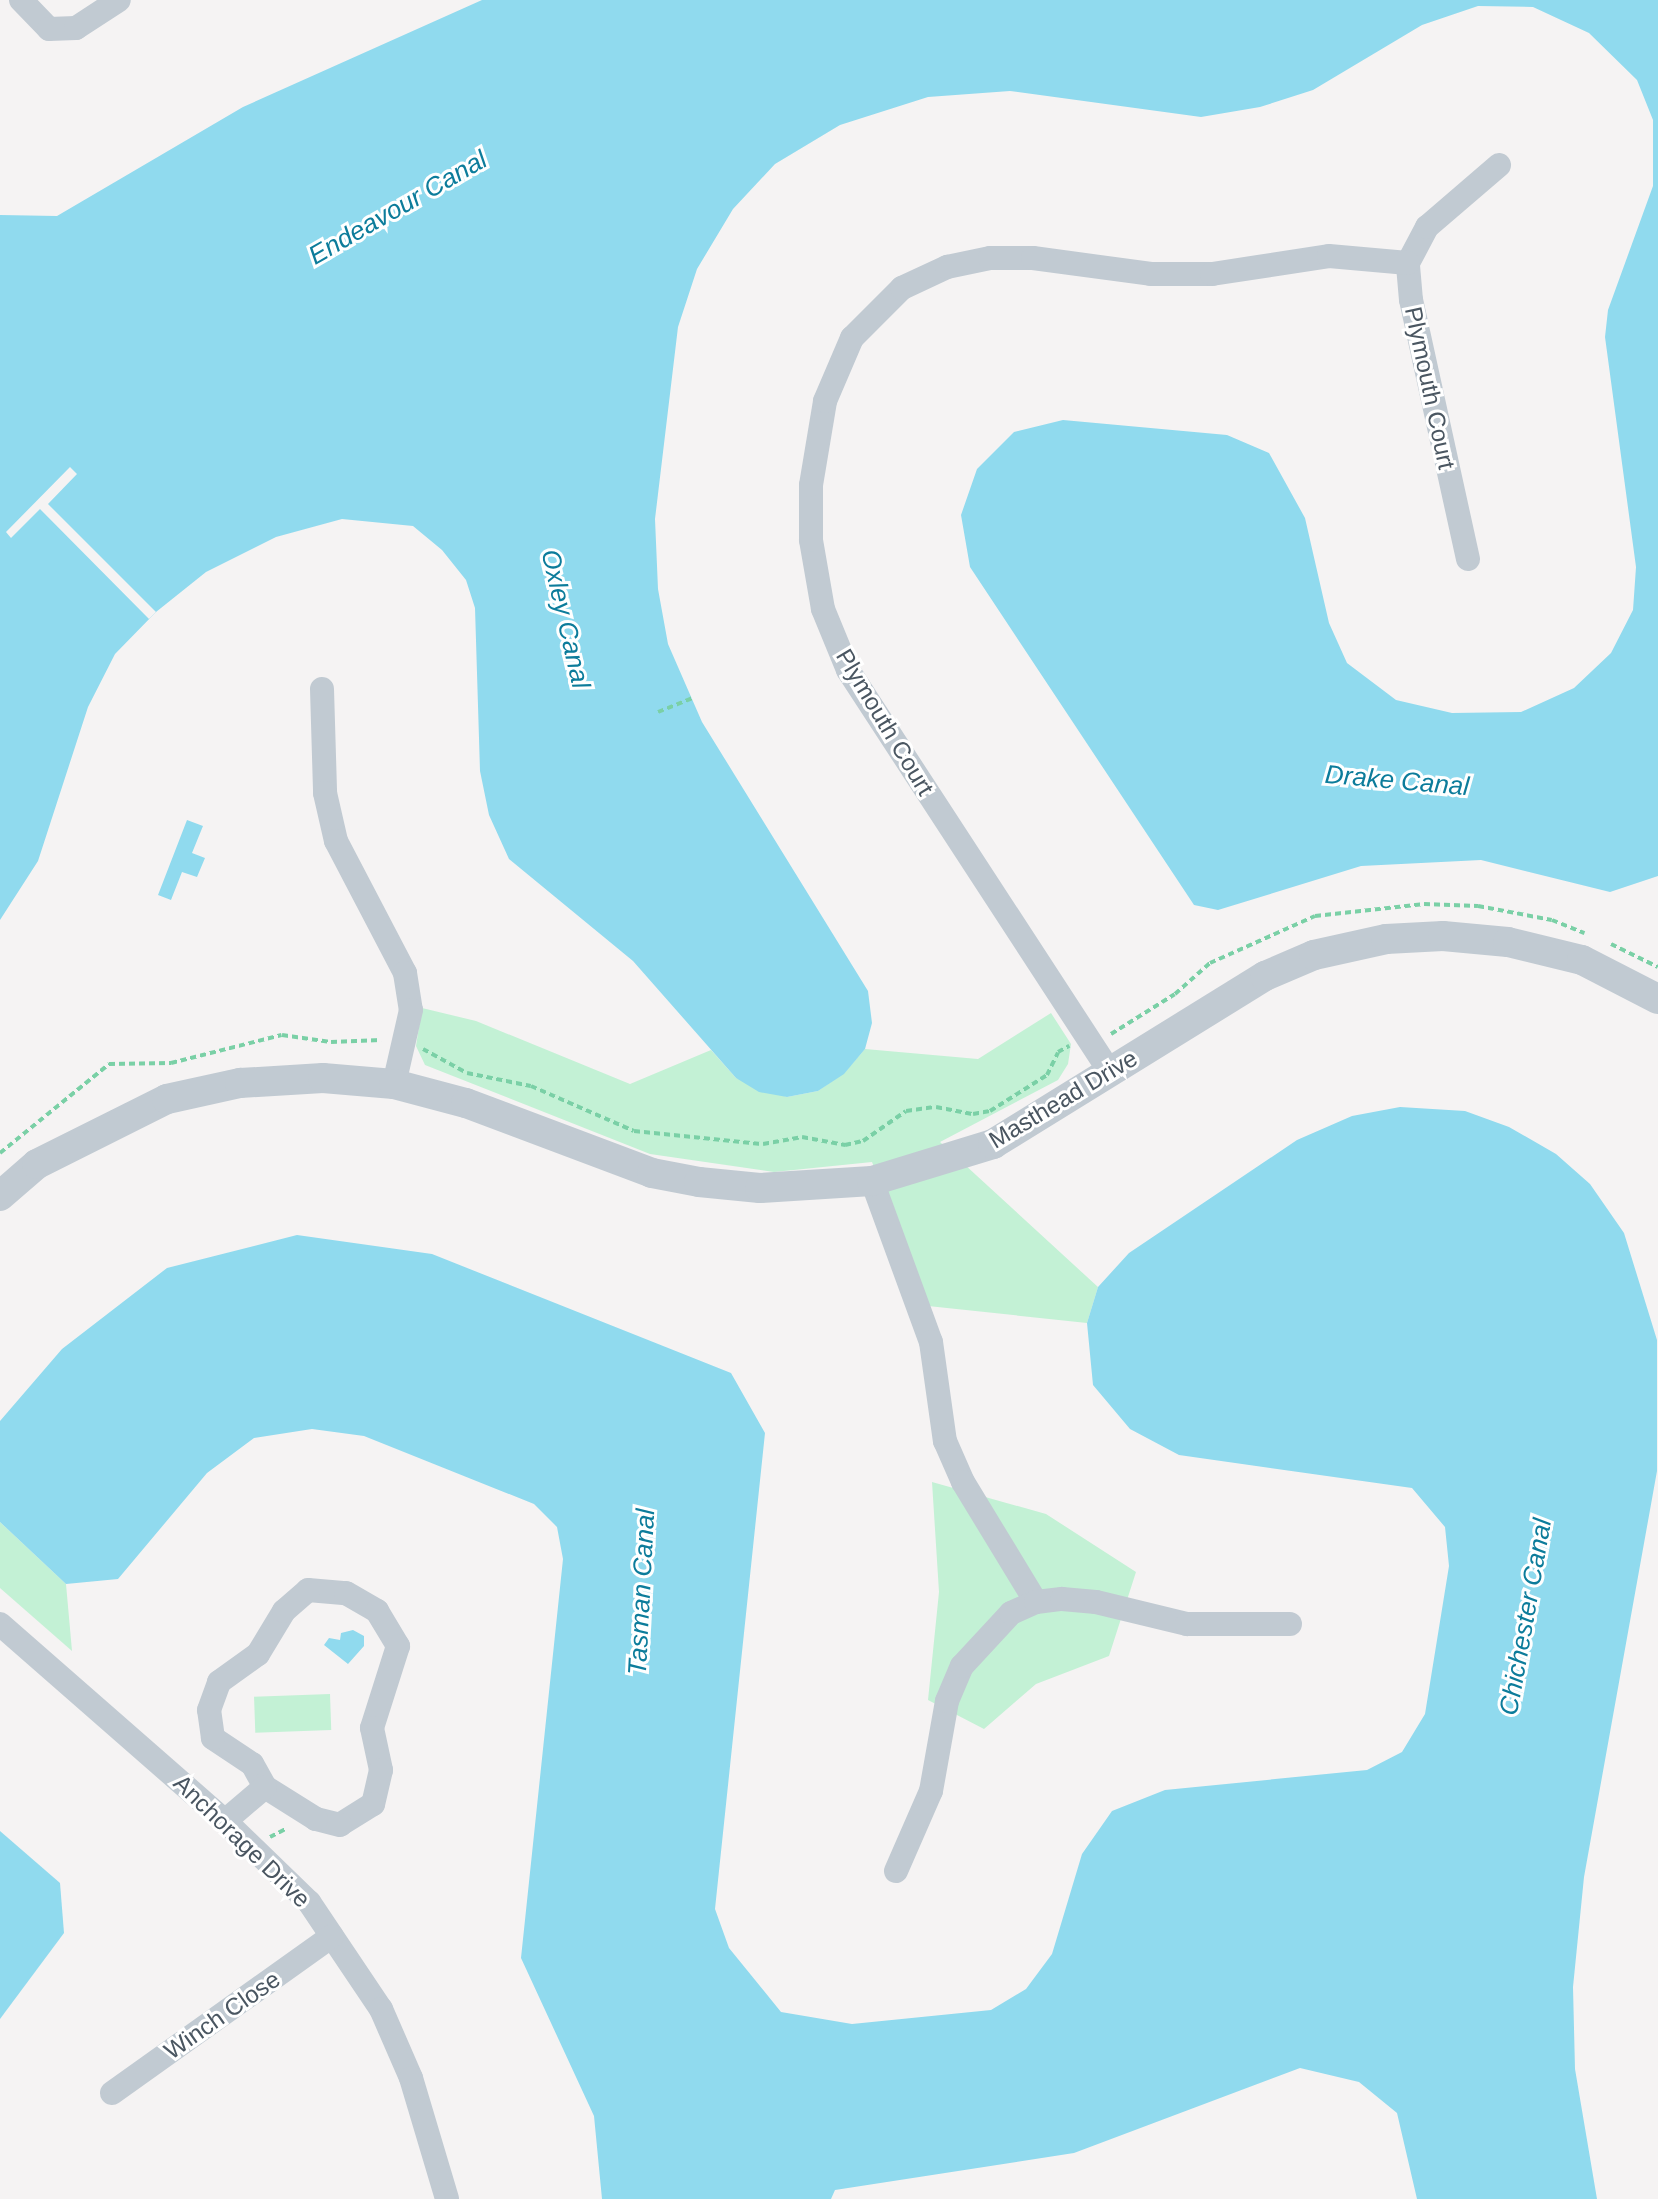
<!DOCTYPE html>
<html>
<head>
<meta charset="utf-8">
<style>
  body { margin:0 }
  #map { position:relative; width:1658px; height:2199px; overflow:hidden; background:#f5f3f3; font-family:Helvetica,sans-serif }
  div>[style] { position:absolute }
  .green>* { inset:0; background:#c3f1d5; transform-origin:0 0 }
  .water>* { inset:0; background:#90daee }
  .pier>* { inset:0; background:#f5f3f3 }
  .path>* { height:4px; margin-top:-2px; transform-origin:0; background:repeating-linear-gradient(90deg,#7ad0a6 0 6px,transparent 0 10px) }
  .minor>* { height:24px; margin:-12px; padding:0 12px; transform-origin:12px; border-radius:12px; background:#c1cad2 }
  .tertiary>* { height:30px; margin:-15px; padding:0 15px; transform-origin:15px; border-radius:15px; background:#c1cad2 }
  span { translate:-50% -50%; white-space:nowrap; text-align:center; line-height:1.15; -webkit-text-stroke:6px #fff; paint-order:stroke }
  .street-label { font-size:24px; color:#4a5661 }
  .water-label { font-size:26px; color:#0c7c9b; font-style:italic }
</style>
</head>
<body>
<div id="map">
  <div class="green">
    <i style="clip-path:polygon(422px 1008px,476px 1021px,630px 1084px,711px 1050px,736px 1078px,787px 1097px,818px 1091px,844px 1073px,865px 1049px,978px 1059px,1051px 1013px,1071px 1044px,1068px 1064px,1058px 1080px,940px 1142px,1098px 1287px,1087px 1323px,928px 1306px,872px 1162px,774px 1172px,650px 1154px,425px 1065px,416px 1046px)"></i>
    <i style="clip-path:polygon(932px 1482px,1046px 1514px,1136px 1572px,1109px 1656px,1036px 1684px,984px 1729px,928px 1700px,939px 1592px)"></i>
    <i style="clip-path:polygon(0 1522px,66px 1584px,72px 1651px,0 1588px)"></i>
    <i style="left:330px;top:1694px;width:36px;height:76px;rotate:88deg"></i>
  </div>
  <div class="water">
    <i style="clip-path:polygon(482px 0,1658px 0,1658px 876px,1610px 892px,1481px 860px,1361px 866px,1218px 910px,1194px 905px,970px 567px,961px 515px,977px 469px,1014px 432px,1063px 420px,1227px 435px,1269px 453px,1305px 518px,1329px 623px,1347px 663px,1396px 700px,1452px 713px,1521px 712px,1574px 688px,1611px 653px,1633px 610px,1636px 567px,1605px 337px,1608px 310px,1653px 186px,1653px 120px,1637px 80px,1589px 33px,1533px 7px,1478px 6px,1422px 25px,1313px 90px,1260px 107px,1201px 117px,1010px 91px,928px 97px,840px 125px,775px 164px,733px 209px,697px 269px,678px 327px,655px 519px,658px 589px,668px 644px,702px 722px,868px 991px,872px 1023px,865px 1049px,844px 1074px,818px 1091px,787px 1097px,759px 1092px,736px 1078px,633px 961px,509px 859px,489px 815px,480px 771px,475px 608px,466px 580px,442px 550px,413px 526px,342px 519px,276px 537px,206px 572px,156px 612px,115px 654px,88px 707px,38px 861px,0 920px,0 215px,57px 216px,243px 107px)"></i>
    <i style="clip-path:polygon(187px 820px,203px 826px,192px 853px,205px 858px,197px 877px,182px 872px,171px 900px,158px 895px)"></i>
    <i style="clip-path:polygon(1400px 1107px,1465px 1111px,1509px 1127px,1556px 1154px,1590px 1184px,1624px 1233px,1657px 1340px,1657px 1471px,1584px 1877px,1573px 1987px,1575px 2069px,1597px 2199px,1417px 2199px,1397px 2113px,1359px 2082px,1300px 2068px,1074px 2153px,835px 2190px,831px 2199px,602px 2199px,594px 2116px,521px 1958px,563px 1559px,557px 1527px,534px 1504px,364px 1436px,312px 1429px,254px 1438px,207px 1473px,118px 1579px,66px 1584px,0 1522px,0 1421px,62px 1349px,167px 1268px,297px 1235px,432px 1254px,731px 1373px,765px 1433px,715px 1909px,729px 1948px,781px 2012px,852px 2024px,991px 2010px,1026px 1989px,1052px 1954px,1082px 1854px,1112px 1811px,1165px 1790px,1367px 1770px,1402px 1752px,1425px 1714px,1449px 1566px,1445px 1527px,1412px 1488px,1179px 1455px,1130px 1429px,1093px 1385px,1087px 1323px,1098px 1287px,1129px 1253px,1297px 1140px,1352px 1116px)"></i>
    <i style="clip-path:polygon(353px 1630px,364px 1636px,364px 1646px,348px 1664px,324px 1645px,329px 1638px,340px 1640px,341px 1633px)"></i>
    <i style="clip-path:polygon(0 1831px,60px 1883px,64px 1933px,0 2019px)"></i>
  </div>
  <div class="pier">
    <i style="clip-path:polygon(70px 467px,77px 474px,48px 504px,156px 612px,149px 619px,40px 509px,11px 538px,6px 532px)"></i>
  </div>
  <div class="path">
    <i style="left:658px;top:712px;width:37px;rotate:-22deg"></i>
    <i style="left:1611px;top:944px;width:52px;rotate:26.1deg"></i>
    <i style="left:1111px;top:1034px;width:75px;rotate:-32deg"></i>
    <i style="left:1175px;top:994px;width:47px;rotate:-41.5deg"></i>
    <i style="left:1210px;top:963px;width:115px;rotate:-24.1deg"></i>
    <i style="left:1315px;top:916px;width:110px;rotate:-6.3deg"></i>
    <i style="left:1424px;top:904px;width:54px;rotate:2.1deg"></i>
    <i style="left:1478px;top:906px;width:75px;rotate:10.7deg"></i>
    <i style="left:1552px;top:920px;width:35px;rotate:22deg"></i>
    <i style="left:423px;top:1049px;width:50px;rotate:28.6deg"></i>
    <i style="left:467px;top:1073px;width:65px;rotate:11.5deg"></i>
    <i style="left:531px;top:1086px;width:112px;rotate:23.6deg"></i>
    <i style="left:634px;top:1131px;width:130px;rotate:5.8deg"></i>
    <i style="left:763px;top:1144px;width:40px;rotate:-10deg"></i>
    <i style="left:802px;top:1137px;width:44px;rotate:10.5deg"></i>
    <i style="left:845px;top:1145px;width:18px;rotate:-13deg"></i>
    <i style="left:863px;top:1141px;width:52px;rotate:-34.9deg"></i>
    <i style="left:906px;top:1111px;width:30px;rotate:-8deg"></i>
    <i style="left:936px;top:1107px;width:38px;rotate:11deg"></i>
    <i style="left:973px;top:1114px;width:17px;rotate:-10deg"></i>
    <i style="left:990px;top:1111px;width:67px;rotate:-32.3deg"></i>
    <i style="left:1047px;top:1075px;width:25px;rotate:-64deg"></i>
    <i style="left:1058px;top:1052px;width:13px;rotate:-29deg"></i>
    <i style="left:0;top:1153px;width:141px;rotate:-39.2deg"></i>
    <i style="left:109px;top:1064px;width:62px;rotate:-0.9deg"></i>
    <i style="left:171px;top:1063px;width:114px;rotate:-14.2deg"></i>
    <i style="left:282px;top:1035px;width:49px;rotate:8.1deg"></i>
    <i style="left:331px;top:1042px;width:50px;rotate:-2.3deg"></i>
    <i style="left:270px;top:1837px;width:18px;rotate:-27deg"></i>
  </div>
  <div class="minor">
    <i style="left:21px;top:0;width:40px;rotate:46deg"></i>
    <i style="left:49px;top:29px;width:27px;rotate:-2deg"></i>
    <i style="left:76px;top:28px;width:51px;rotate:-33.1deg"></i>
    <i style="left:1468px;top:559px;width:265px;rotate:-102.4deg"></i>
    <i style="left:1411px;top:300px;width:37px;rotate:-95deg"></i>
    <i style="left:1408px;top:263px;width:41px;rotate:-62.2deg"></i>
    <i style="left:1427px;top:227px;width:95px;rotate:-40.7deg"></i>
    <i style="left:322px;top:689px;width:104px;rotate:88.3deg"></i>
    <i style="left:325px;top:793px;width:49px;rotate:77.1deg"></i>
    <i style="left:336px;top:841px;width:149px;rotate:62.4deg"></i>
    <i style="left:405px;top:973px;width:37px;rotate:81deg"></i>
    <i style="left:411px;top:1010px;width:76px;rotate:102.9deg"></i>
    <i style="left:1110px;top:1072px;width:480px;rotate:-123.1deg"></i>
    <i style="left:848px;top:670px;width:66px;rotate:-112.3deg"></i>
    <i style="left:823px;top:609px;width:70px;rotate:-99.9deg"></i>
    <i style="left:811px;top:540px;width:55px;rotate:-90deg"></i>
    <i style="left:811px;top:485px;width:85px;rotate:-80.5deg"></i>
    <i style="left:825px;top:401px;width:69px;rotate:-66.8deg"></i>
    <i style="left:852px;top:338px;width:71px;rotate:-45deg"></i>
    <i style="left:902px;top:288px;width:50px;rotate:-25deg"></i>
    <i style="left:947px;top:267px;width:44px;rotate:-11.8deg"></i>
    <i style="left:990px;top:258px;width:43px"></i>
    <i style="left:1033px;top:258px;width:119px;rotate:7.7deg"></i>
    <i style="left:1151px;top:274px;width:61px"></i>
    <i style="left:1212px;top:274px;width:118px;rotate:-8.7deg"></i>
    <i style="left:1329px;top:256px;width:79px;rotate:5.1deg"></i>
    <i style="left:872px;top:1181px;width:171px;rotate:69.9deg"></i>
    <i style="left:931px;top:1342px;width:100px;rotate:82deg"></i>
    <i style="left:945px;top:1441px;width:45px;rotate:66.3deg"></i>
    <i style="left:963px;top:1482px;width:140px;rotate:58.7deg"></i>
    <i style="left:308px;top:1590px;width:38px;rotate:5deg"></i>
    <i style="left:346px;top:1593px;width:36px;rotate:30deg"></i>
    <i style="left:377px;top:1611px;width:41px;rotate:59deg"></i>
    <i style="left:398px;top:1646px;width:86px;rotate:107.6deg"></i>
    <i style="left:372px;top:1728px;width:43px;rotate:77.9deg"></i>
    <i style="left:381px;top:1770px;width:35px;rotate:103deg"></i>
    <i style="left:373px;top:1804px;width:39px;rotate:148deg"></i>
    <i style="left:340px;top:1825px;width:25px;rotate:-166deg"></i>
    <i style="left:316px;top:1819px;width:60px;rotate:-147.9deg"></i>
    <i style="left:265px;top:1787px;width:26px;rotate:-119deg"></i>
    <i style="left:252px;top:1764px;width:47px;rotate:-146.3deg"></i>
    <i style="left:213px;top:1738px;width:28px;rotate:-98deg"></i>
    <i style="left:209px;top:1710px;width:30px;rotate:-70deg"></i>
    <i style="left:219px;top:1682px;width:48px;rotate:-35.7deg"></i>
    <i style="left:258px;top:1654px;width:50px;rotate:-58.8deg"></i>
    <i style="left:284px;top:1611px;width:32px;rotate:-41deg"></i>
    <i style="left:0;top:1624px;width:299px;rotate:41.2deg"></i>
    <i style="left:225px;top:1821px;width:117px;rotate:44deg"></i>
    <i style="left:309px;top:1902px;width:129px;rotate:56.1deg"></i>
    <i style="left:381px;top:2009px;width:75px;rotate:66.5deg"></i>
    <i style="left:411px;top:2078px;width:126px;rotate:73.4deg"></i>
    <i style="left:225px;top:1821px;width:52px;rotate:-40.4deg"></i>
    <i style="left:896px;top:1871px;width:87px;rotate:-66.4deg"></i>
    <i style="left:931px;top:1791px;width:91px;rotate:-79.9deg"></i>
    <i style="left:947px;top:1701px;width:38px;rotate:-67deg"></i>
    <i style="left:962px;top:1666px;width:72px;rotate:-47.2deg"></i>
    <i style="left:1011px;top:1613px;width:27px;rotate:-24deg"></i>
    <i style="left:1036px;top:1602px;width:26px;rotate:-7deg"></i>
    <i style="left:1062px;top:1599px;width:34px;rotate:5deg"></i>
    <i style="left:1096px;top:1602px;width:94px;rotate:13.6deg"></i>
    <i style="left:1187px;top:1624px;width:103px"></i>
    <i style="left:112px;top:2093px;width:270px;rotate:-35.5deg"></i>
  </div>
  <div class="tertiary">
    <i style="left:0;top:1196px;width:49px;rotate:-40.9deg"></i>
    <i style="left:37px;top:1164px;width:145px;rotate:-26.6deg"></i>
    <i style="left:167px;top:1099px;width:75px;rotate:-12.4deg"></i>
    <i style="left:240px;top:1083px;width:83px;rotate:-3.4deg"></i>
    <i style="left:323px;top:1078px;width:71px;rotate:4.8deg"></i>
    <i style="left:394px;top:1084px;width:74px;rotate:14.8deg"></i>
    <i style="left:466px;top:1103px;width:199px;rotate:20.6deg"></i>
    <i style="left:652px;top:1173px;width:48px;rotate:10.8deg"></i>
    <i style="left:699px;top:1182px;width:61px;rotate:5.6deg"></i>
    <i style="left:760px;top:1188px;width:112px;rotate:-3.6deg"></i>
    <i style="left:872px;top:1181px;width:127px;rotate:-17deg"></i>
    <i style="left:993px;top:1144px;width:320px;rotate:-31.7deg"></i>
    <i style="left:1265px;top:976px;width:53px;rotate:-23.2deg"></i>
    <i style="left:1314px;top:955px;width:74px;rotate:-12.5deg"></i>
    <i style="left:1386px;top:939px;width:57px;rotate:-3deg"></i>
    <i style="left:1443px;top:936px;width:65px;rotate:5.3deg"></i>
    <i style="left:1508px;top:942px;width:76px;rotate:13.7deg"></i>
    <i style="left:1582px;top:960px;width:85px;rotate:27.2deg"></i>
  </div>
  <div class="street-label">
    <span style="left:1430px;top:388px;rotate:78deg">Plymouth Court</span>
    <span style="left:885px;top:722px;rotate:59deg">Plymouth Court</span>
    <span style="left:1063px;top:1099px;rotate:-31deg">Masthead Drive</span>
    <span style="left:242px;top:1841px;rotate:44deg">Anchorage Drive</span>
    <span style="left:222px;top:2015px;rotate:-35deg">Winch Close</span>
  </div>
  <div class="water-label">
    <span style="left:398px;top:208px;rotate:-30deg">Endeavour Canal</span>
    <span style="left:565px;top:619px;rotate:77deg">Oxley Canal</span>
    <span style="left:1397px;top:781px;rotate:5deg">Drake Canal</span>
    <span style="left:642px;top:1592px;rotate:-87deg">Tasman Canal</span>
    <span style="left:1526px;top:1617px;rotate:-80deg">Chichester Canal</span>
  </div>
</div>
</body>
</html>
